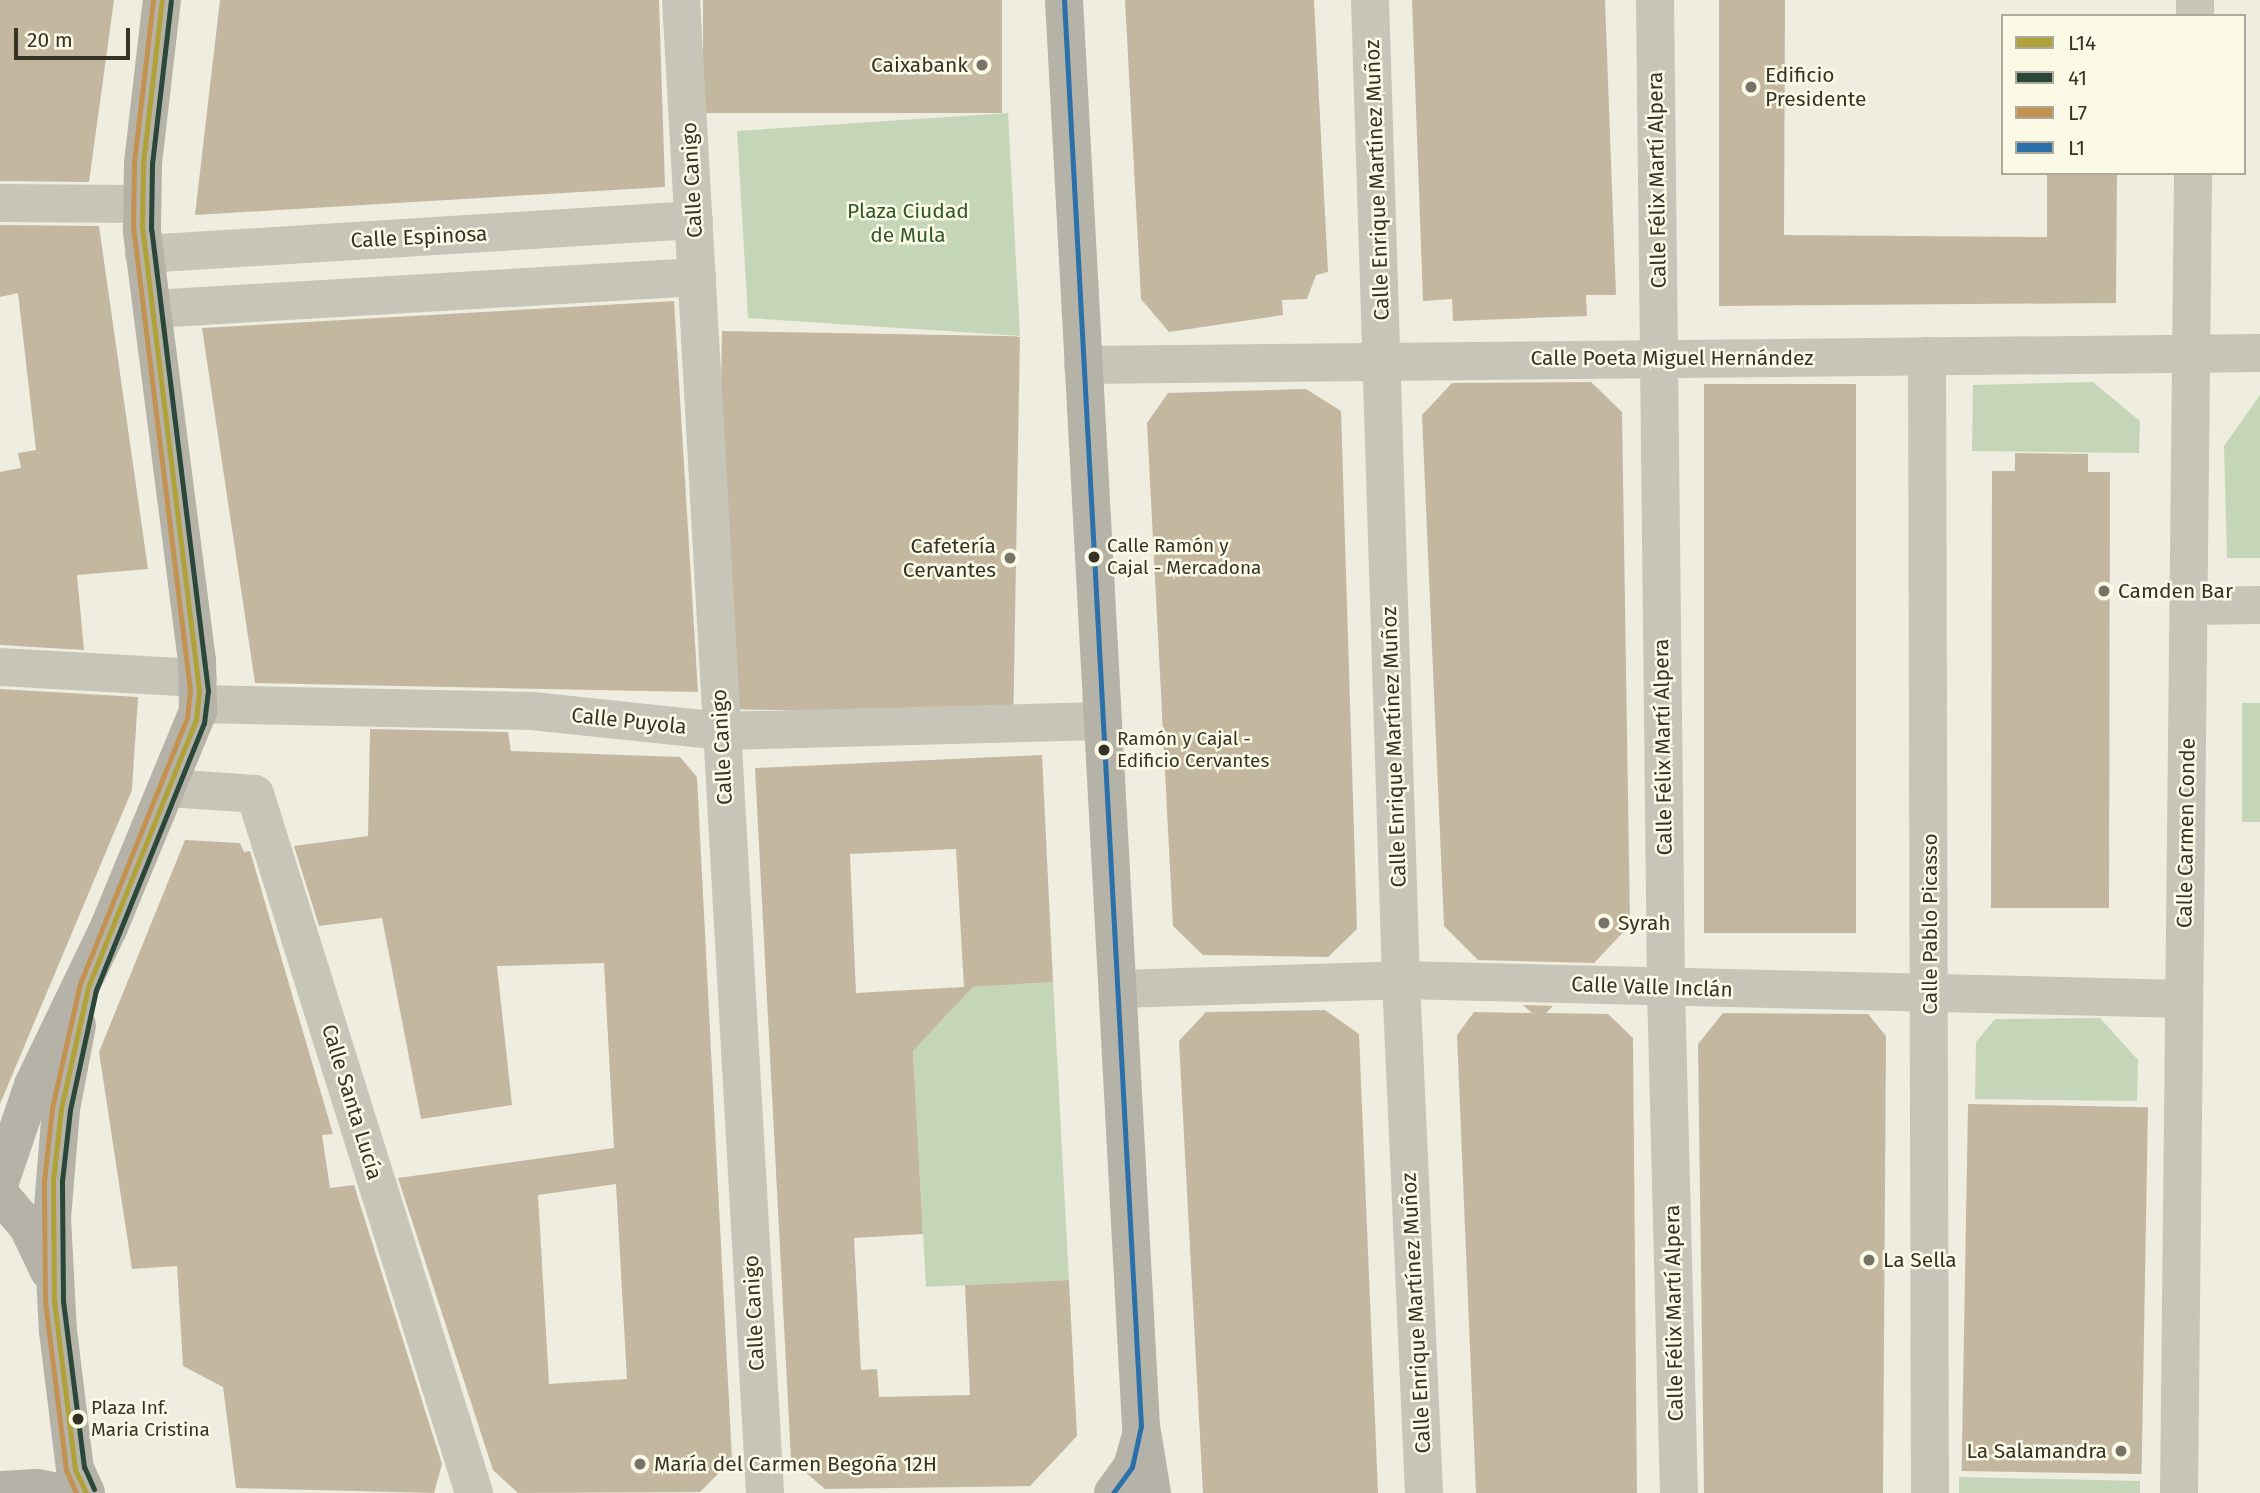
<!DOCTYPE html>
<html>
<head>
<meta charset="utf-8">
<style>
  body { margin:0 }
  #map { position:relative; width:2260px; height:1493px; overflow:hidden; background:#eeeddf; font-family:"Fira Sans",sans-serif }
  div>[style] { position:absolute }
  .green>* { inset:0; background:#c5d6b8; transform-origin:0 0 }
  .building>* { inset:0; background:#c3b89f; transform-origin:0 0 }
  .minor>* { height:38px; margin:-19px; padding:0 19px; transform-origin:19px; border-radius:19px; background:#c7c5b8 }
  .major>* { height:38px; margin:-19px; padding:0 19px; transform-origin:19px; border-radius:19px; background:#b5b3a8 }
  .bus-1>* { height:5px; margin:-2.5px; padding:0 2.5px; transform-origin:2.5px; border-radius:2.5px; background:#b0a238 }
  .bus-2>* { height:5px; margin:-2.5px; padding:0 2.5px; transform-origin:2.5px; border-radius:2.5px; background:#2a4739 }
  .bus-3>* { height:5px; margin:-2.5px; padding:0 2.5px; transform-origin:2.5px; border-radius:2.5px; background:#c39250 }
  .bus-4>* { height:5px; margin:-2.5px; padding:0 2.5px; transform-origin:2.5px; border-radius:2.5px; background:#2b70a9 }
  .dots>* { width:19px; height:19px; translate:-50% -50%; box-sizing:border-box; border:4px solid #fbfae6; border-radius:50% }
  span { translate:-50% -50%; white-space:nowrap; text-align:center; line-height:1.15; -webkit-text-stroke:5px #fbfae6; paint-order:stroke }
  .bus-label { font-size:19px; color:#373226 }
  .left { translate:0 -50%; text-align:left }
  .poi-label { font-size:21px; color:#373226 }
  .right { translate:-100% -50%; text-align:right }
  .street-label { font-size:21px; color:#373226 }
  .park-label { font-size:21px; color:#335828 }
  .legend { position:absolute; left:2001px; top:14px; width:245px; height:161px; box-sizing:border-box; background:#fbfae6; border:2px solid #adaa99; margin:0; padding:9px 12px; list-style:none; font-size:21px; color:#373226 }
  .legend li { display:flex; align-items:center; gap:14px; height:35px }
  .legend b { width:35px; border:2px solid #adaa99 }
  .scale { position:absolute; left:14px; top:28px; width:116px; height:32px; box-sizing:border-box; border:4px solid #373226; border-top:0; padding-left:9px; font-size:21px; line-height:24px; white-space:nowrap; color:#373226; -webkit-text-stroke:5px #fbfae6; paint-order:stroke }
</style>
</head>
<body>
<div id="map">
  <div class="green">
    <i style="clip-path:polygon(1008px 113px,1020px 336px,748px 318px,737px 131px)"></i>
    <i style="clip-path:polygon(2093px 382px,2140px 421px,2139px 453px,1972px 451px,1973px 385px)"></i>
    <i style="clip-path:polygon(2260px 395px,2260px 558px,2227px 558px,2224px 446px)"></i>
    <i style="left:2242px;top:703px;width:18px;height:119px"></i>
    <i style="clip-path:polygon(1053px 982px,1069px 1280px,926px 1287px,913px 1051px,973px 987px)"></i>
    <i style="clip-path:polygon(2100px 1018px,2138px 1060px,2137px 1101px,1975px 1099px,1976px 1042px,1995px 1019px)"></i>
    <i style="clip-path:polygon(1959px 1477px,2140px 1481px,2140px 1493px,1959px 1493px)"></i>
  </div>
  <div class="building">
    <i style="clip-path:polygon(0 0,114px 0,89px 182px,0 181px)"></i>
    <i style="clip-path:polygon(220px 0,659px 0,665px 187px,195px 215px)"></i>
    <i style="left:703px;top:0;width:299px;height:113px"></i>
    <i style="clip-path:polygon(1125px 0,1314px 0,1328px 272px,1316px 275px,1307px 299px,1282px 300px,1283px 315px,1169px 332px,1141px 299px)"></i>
    <i style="clip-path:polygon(1412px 0,1605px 0,1616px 295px,1586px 295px,1587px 316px,1453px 321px,1452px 299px,1423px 301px)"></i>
    <i style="clip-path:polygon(1719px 0,1785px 0,1784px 235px,2047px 237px,2047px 173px,2117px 173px,2116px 303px,1719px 306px)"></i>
    <i style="clip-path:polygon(0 225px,99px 226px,148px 569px,77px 575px,84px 650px,0 645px,0 472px,21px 468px,18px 453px,36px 450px,18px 293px,0 297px)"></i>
    <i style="clip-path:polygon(674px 301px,698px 692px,255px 683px,202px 328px)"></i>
    <i style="left:722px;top:331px;width:298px;height:378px;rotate:1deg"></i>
    <i style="clip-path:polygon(1591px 382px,1622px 412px,1630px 925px,1594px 963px,1478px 960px,1444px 926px,1422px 415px,1452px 383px)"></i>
    <i style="left:1704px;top:384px;width:152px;height:549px"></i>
    <i style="clip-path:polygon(1306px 389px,1341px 411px,1357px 929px,1328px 957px,1203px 955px,1173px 926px,1147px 423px,1168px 393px)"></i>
    <i style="clip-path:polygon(2015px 453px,2088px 454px,2088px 472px,2110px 472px,2109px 908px,1991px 908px,1992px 471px,2015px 471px)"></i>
    <i style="clip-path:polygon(0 689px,138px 697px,132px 790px,0 1104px)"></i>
    <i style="clip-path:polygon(evenodd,370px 729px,508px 732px,511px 751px,680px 757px,697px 777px,732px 1460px,700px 1492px,518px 1493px,493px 1470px,398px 1178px,614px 1148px,604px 963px,497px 966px,512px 1105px,421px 1119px,382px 918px,319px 926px,294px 846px,368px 836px,370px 729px,616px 1184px,627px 1379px,549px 1384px,538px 1195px,616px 1184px)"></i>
    <i style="clip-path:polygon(evenodd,1042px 755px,1053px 982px,973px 987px,913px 1051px,923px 1234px,854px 1238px,861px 1370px,877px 1369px,879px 1397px,970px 1395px,965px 1285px,1069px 1280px,1077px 1436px,1030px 1486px,825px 1489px,791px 1460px,755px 768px,1042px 755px,956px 849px,964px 987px,856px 993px,850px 854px,956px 849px)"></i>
    <i style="clip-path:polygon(185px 840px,240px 843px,244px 852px,250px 851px,333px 1134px,322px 1135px,330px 1188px,354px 1185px,442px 1464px,434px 1493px,236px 1488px,223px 1387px,183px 1366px,177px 1266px,132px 1269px,99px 1052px)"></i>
    <i style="clip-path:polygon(1523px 1005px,1553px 1006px,1546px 1013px,1608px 1014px,1633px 1038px,1637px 1493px,1476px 1493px,1457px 1035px,1474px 1012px,1532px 1013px)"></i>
    <i style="clip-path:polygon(1325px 1010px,1359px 1034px,1378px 1493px,1203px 1493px,1179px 1041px,1206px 1012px)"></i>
    <i style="clip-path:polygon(1723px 1013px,1868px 1014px,1886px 1036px,1883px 1493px,1704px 1493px,1698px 1044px)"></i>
    <i style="left:1968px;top:1104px;width:180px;height:367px;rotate:1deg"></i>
  </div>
  <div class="minor">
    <i style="left:681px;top:0;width:1495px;rotate:86.78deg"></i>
    <i style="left:1370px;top:0;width:980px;rotate:88.19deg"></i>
    <i style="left:1401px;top:980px;width:514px;rotate:87.43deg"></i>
    <i style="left:1655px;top:0;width:988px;rotate:89.36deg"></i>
    <i style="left:1666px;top:988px;width:505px;rotate:88.53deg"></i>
    <i style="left:2195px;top:16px;width:16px;rotate:-90deg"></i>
    <i style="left:0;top:203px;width:141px;rotate:0.4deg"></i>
    <i style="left:144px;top:254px;width:551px;rotate:-3.54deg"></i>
    <i style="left:152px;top:309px;width:546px;rotate:-3.36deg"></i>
    <i style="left:1927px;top:356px;width:1137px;rotate:89.85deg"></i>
    <i style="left:1083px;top:365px;width:1177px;rotate:-0.58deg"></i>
    <i style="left:2189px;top:606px;width:71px;rotate:-0.8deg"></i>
    <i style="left:0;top:667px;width:198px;rotate:3.2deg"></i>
    <i style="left:198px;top:704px;width:334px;rotate:1.2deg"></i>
    <i style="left:532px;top:711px;width:190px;rotate:6deg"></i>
    <i style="left:721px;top:731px;width:381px;rotate:-1.5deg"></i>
    <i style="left:168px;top:788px;width:87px;rotate:3.9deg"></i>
    <i style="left:255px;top:794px;width:733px;rotate:72.6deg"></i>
    <i style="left:1119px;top:989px;width:282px;rotate:-1.8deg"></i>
    <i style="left:1401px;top:980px;width:783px;rotate:1.39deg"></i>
    <i style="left:2179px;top:1493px;width:1320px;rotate:-89.39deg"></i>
  </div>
  <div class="major">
    <i style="left:1064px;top:0;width:1428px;rotate:86.91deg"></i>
    <i style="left:1141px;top:1426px;width:68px;rotate:80.7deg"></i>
    <i style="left:77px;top:1025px;width:86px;rotate:100.8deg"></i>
    <i style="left:61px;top:1109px;width:109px;rotate:94.7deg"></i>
    <i style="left:52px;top:1218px;width:113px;rotate:87deg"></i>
    <i style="left:58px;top:1331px;width:139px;rotate:83deg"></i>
    <i style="left:75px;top:1469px;width:26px;rotate:65deg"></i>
    <i style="left:0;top:1182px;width:102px;rotate:-71.2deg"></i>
    <i style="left:33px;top:1085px;width:175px;rotate:-64.3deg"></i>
    <i style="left:109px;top:927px;width:234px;rotate:-67.6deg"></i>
    <i style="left:198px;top:711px;width:50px;rotate:-91.1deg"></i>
    <i style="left:197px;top:661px;width:435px;rotate:-97.3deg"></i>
    <i style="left:142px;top:229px;width:66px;rotate:-89.1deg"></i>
    <i style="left:143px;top:163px;width:164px;rotate:-83.4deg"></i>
    <i style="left:0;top:1194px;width:43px;rotate:49.7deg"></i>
    <i style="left:28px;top:1227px;width:49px;rotate:64.5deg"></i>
    <i style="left:0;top:1490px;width:37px;rotate:-3deg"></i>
    <i style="left:37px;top:1488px;width:25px;rotate:11deg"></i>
    <i style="left:1113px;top:1493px;width:32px;rotate:-54deg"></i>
    <i style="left:1132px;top:1467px;width:33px;rotate:-74deg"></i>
  </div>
  <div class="bus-1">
    <i style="left:86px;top:1493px;width:26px;rotate:-115deg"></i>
    <i style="left:75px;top:1469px;width:169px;rotate:-97.1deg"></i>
    <i style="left:54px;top:1301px;width:120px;rotate:-90.5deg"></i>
    <i style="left:53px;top:1181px;width:72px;rotate:-83.7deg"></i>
    <i style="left:61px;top:1109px;width:125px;rotate:-77.5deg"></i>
    <i style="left:88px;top:987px;width:288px;rotate:-68deg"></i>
    <i style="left:196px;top:720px;width:30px;rotate:-84deg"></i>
    <i style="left:199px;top:690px;width:465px;rotate:-97deg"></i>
    <i style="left:142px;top:229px;width:66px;rotate:-89.1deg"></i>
    <i style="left:143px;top:163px;width:164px;rotate:-83.4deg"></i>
  </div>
  <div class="bus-2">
    <i style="left:94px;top:1489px;width:24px;rotate:-114deg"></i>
    <i style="left:84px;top:1467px;width:168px;rotate:-97.2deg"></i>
    <i style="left:63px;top:1300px;width:119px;rotate:-90.5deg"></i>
    <i style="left:62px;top:1181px;width:71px;rotate:-83.6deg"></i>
    <i style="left:70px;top:1110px;width:123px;rotate:-77.8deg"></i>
    <i style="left:96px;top:990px;width:288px;rotate:-68deg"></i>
    <i style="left:204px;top:723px;width:32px;rotate:-83deg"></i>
    <i style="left:208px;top:691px;width:466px;rotate:-97deg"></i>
    <i style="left:151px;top:229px;width:65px;rotate:-89.1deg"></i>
    <i style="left:152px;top:164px;width:164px;rotate:-83.4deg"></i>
  </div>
  <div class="bus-3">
    <i style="left:76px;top:1493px;width:25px;rotate:-113deg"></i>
    <i style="left:66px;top:1470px;width:170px;rotate:-97.1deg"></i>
    <i style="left:45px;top:1301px;width:120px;rotate:-90.5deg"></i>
    <i style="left:44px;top:1181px;width:73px;rotate:-83.7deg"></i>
    <i style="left:52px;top:1108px;width:127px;rotate:-77.3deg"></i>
    <i style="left:80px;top:984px;width:287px;rotate:-68.1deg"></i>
    <i style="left:187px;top:718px;width:28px;rotate:-84deg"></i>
    <i style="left:190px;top:690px;width:465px;rotate:-97deg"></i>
    <i style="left:133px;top:229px;width:67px;rotate:-89.1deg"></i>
    <i style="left:134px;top:162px;width:163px;rotate:-83.3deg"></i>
  </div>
  <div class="bus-4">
    <i style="left:1064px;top:0;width:1428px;rotate:86.91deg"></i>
    <i style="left:1141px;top:1426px;width:42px;rotate:102.4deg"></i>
    <i style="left:1132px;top:1467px;width:32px;rotate:126deg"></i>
  </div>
  <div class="dots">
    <i style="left:982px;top:65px;background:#777367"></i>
    <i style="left:1751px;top:87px;background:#777367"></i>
    <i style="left:1094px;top:557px;background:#373226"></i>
    <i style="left:1010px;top:558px;background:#777367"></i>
    <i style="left:2104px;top:591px;background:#777367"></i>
    <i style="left:1104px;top:750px;background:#373226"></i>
    <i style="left:1604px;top:923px;background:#777367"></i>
    <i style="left:1869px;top:1260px;background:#777367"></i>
    <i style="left:78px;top:1419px;background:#373226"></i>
    <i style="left:2121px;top:1451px;background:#777367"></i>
    <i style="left:640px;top:1464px;background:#777367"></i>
  </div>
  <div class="bus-label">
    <span class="left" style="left:1107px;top:557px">Calle Ramón y<br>Cajal - Mercadona</span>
    <span class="left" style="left:1117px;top:750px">Ramón y Cajal -<br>Edificio Cervantes</span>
    <span class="left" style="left:91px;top:1419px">Plaza Inf.<br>Maria Cristina</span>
  </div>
  <div class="poi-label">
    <span class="right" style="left:968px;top:65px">Caixabank</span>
    <span class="left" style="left:1765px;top:87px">Edificio<br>Presidente</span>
    <span class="right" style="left:996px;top:558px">Cafetería<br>Cervantes</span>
    <span class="left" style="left:2118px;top:591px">Camden Bar</span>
    <span class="left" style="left:1618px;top:923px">Syrah</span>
    <span class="left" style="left:1883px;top:1260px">La Sella</span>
    <span class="right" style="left:2107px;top:1451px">La Salamandra</span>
    <span class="left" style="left:654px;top:1464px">María del Carmen Begoña 12H</span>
  </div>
  <div class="street-label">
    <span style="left:692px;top:180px;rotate:-93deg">Calle Canigo</span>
    <span style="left:1377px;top:180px;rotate:-92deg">Calle Enrique Martínez Muñoz</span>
    <span style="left:1657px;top:180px;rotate:-91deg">Calle Félix Martí Alpera</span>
    <span style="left:419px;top:237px;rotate:-3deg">Calle Espinosa</span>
    <span style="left:1672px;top:358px">Calle Poeta Miguel Hernández</span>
    <span style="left:629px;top:721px;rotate:6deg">Calle Puyola</span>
    <span style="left:722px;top:747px;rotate:-93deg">Calle Canigo</span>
    <span style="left:1394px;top:747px;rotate:-92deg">Calle Enrique Martínez Muñoz</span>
    <span style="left:1663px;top:747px;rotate:-91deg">Calle Félix Martí Alpera</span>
    <span style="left:2186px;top:833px;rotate:-89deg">Calle Carmen Conde</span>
    <span style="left:1930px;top:924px;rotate:-90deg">Calle Pablo Picasso</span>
    <span style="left:1652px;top:987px;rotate:2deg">Calle Valle Inclán</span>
    <span style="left:352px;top:1102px;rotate:73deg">Calle Santa Lucía</span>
    <span style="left:754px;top:1313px;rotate:-93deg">Calle Canigo</span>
    <span style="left:1416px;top:1313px;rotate:-93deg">Calle Enrique Martínez Muñoz</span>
    <span style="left:1674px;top:1313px;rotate:-91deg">Calle Félix Martí Alpera</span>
  </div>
  <div class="park-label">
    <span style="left:908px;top:223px">Plaza Ciudad<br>de Mula</span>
  </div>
  <ul class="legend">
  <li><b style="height:9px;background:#b0a238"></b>L14</li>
  <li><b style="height:9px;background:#2a4739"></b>41</li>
  <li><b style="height:9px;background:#c39250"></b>L7</li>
  <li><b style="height:9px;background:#2b70a9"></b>L1</li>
  </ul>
  <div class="scale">20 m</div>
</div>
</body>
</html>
